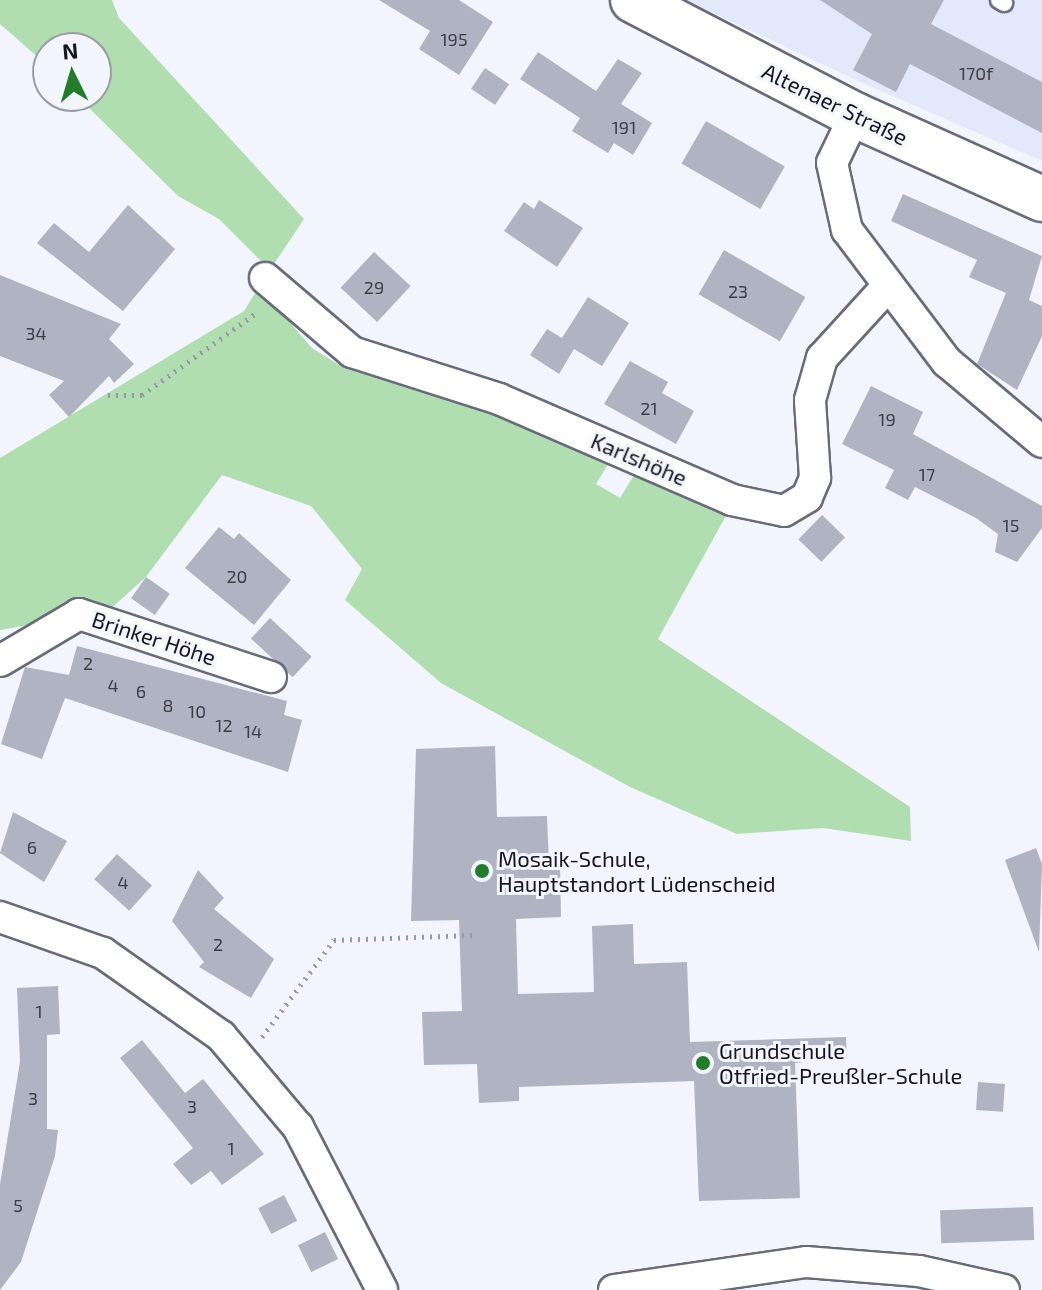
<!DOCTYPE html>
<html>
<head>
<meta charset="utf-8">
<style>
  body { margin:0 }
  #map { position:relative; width:1042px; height:1290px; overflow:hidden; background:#f2f4fe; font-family:"Exo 2",sans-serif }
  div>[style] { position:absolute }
  .built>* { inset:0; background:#e4e8fb }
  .green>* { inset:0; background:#b0deb0 }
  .building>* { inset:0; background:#b0b3c2; transform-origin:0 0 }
  .path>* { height:5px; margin-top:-2.5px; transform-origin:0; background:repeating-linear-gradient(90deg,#9899a2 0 2px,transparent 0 8px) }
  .roads { filter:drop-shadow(2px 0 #686b79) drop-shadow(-2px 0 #686b79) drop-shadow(0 2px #686b79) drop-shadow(0 -2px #686b79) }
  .service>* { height:16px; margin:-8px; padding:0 8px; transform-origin:8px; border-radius:8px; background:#fff }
  .minor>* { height:30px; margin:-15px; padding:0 15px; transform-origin:15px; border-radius:15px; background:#fff }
  .secondary>* { height:44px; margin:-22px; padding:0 22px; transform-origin:22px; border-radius:22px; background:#fff }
  .dots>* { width:22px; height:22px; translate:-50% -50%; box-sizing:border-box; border:4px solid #f2f4fe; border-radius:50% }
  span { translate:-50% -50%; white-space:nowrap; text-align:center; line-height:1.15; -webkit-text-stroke:6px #f2f4fe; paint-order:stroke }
  .number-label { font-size:18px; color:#3c3e46 }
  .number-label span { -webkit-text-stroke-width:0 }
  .street-label { font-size:22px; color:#16171d }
  .poi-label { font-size:22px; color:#16171d }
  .left { translate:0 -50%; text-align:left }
  .north { position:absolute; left:32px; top:32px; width:80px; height:80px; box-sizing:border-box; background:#f2f4fe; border:2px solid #9a9ca4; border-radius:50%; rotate:355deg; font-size:22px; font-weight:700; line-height:32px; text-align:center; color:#16171d }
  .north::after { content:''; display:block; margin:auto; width:28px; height:36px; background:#227c2c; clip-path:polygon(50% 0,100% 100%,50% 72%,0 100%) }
</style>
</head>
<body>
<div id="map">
  <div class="built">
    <i style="clip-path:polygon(686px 0,1042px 0,1042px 161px,856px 80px)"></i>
  </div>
  <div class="green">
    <i style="clip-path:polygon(0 0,112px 0,119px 18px,304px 219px,270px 270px,219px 219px,178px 196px,86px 105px,80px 96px,96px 96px,96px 48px,48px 48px,48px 66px,0 24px)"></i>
    <i style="clip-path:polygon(259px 287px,312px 348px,339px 365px,495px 411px,610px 461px,596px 484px,620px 498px,636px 472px,728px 512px,658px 639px,910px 807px,911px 841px,823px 828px,737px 834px,630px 787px,441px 683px,345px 600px,362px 569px,311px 506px,222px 475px,146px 577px,108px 611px,0 630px,0 458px,244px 311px)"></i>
  </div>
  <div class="building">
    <i style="clip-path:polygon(379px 0,459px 0,493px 22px,459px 75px,419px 49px,430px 31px)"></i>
    <i style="clip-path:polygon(820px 0,944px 0,931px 24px,1042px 82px,1042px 133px,910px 64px,896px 92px,853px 70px,872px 34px)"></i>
    <i style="clip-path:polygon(538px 52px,596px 91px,618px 59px,642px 73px,621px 104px,652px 123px,633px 155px,614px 143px,608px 153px,572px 131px,580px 118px,520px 79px)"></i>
    <i style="left:485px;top:68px;width:29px;height:25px;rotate:34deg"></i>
    <i style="left:706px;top:121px;width:91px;height:49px;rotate:30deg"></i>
    <i style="clip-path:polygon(903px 194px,1042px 256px,1029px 300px,1042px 306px,1042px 336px,1017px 390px,977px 364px,1006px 293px,969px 277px,977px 260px,891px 221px)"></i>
    <i style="clip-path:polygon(539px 200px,583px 228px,557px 267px,504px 231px,524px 202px,534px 209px)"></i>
    <i style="clip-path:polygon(128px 205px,175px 249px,123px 311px,37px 243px,54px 223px,89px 252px)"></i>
    <i style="left:724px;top:250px;width:94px;height:51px;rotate:30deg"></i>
    <i style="left:374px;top:252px;width:50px;height:49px;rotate:43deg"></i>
    <i style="clip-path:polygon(0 275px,121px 324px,109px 339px,134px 364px,114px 383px,109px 376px,69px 417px,49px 395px,64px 381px,0 356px)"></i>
    <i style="clip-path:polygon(588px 297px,629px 323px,602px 366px,574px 349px,559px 374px,530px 355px,547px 329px,562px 338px)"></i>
    <i style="clip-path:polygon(630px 361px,668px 382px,662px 393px,694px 411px,676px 444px,604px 404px)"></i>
    <i style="clip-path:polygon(871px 386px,923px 412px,913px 434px,1042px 506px,1042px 528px,1017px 562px,995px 552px,998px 534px,976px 518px,915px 487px,908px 500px,885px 488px,894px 470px,842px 444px)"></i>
    <i style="left:822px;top:515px;width:32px;height:34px;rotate:44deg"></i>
    <i style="clip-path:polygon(219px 527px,234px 539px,239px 533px,291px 580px,254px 625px,185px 568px)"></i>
    <i style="left:146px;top:577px;width:29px;height:26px;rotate:35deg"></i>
    <i style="left:270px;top:618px;width:57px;height:28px;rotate:43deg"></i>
    <i style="clip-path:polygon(77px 646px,287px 701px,284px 715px,302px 720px,288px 772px,65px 698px,42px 759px,1px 744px,25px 667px,69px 675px)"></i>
    <i style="clip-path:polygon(495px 746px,497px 817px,547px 816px,549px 866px,560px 865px,561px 917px,516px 919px,518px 994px,594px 992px,592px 926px,633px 924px,634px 964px,687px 962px,690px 1042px,846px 1037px,847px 1058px,795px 1063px,800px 1198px,699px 1201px,694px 1081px,519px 1087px,519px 1101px,479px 1103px,477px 1064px,424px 1065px,422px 1012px,462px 1011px,459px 920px,411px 921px,416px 749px)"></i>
    <i style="clip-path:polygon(13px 812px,67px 841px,44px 882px,0 853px)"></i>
    <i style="clip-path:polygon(1036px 848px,1042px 864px,1039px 952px,1005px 860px)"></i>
    <i style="left:117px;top:854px;width:47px;height:34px;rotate:42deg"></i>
    <i style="clip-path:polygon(198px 870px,224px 898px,214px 909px,274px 959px,251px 998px,199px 967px,204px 962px,172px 921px)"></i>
    <i style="clip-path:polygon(58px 986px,60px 1034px,47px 1035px,47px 1129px,58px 1130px,55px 1156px,21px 1262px,0 1290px,0 1184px,20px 1062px,17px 988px)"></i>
    <i style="clip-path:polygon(142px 1040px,185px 1093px,203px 1079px,264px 1154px,222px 1185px,211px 1171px,191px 1185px,173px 1164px,193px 1148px,120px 1058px)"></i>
    <i style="left:978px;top:1082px;width:27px;height:28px;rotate:4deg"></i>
    <i style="left:284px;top:1195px;width:29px;height:29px;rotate:63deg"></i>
    <i style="left:1033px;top:1207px;width:33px;height:93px;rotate:88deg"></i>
    <i style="left:325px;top:1232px;width:30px;height:30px;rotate:64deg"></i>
  </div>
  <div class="path">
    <i style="left:108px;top:395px;width:34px"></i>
    <i style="left:142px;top:395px;width:144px;rotate:-35.7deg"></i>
    <i style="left:262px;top:1037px;width:121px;rotate:-53.4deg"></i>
    <i style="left:334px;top:940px;width:138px;rotate:-2.1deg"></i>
  </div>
  <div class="roads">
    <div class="service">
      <i style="left:999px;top:0;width:6px;rotate:31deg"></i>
    </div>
    <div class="minor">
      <i style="left:855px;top:115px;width:53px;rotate:115.6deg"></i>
      <i style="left:832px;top:163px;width:69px;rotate:77.4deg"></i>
      <i style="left:847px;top:230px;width:166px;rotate:52.9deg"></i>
      <i style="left:947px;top:362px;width:124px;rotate:40.1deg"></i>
      <i style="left:265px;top:278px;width:114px;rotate:40.4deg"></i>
      <i style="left:352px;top:352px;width:154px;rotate:17.7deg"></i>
      <i style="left:499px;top:399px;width:254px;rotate:23.4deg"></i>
      <i style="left:732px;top:500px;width:53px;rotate:11.9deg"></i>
      <i style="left:784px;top:511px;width:27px;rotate:-31deg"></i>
      <i style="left:807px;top:497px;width:21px;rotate:-67deg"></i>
      <i style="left:815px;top:478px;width:78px;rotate:-93.7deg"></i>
      <i style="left:810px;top:400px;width:44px;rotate:-74.1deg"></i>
      <i style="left:822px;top:358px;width:95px;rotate:-47.6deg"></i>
      <i style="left:0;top:661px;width:92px;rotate:-30.7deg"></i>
      <i style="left:79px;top:614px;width:202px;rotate:18.2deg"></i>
      <i style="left:0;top:917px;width:109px;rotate:19.3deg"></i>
      <i style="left:103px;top:953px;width:144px;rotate:35.1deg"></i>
      <i style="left:221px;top:1036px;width:119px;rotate:49.8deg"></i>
      <i style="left:298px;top:1127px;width:183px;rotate:62.7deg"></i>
      <i style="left:614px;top:1290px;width:194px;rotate:-8.3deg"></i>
      <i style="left:806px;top:1262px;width:113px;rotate:4.6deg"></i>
      <i style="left:919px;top:1271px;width:87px;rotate:12.6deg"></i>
    </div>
    <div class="secondary">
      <i style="left:633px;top:0;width:250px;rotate:27.4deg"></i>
      <i style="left:855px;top:115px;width:205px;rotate:24.2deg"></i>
    </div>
  </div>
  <div class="dots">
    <i style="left:482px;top:871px;background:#227c2c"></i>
    <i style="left:703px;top:1063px;background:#227c2c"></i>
  </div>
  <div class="number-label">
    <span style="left:454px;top:39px">195</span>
    <span style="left:976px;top:73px">170f</span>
    <span style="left:624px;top:127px">191</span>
    <span style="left:374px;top:287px">29</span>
    <span style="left:738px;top:291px">23</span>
    <span style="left:36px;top:333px">34</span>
    <span style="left:649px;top:408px">21</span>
    <span style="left:887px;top:419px">19</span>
    <span style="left:927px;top:474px">17</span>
    <span style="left:1011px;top:525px">15</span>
    <span style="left:237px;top:576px">20</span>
    <span style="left:88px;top:663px">2</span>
    <span style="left:113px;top:685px">4</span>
    <span style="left:141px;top:691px">6</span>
    <span style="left:168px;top:705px">8</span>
    <span style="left:197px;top:711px">10</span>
    <span style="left:224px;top:725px">12</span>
    <span style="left:253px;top:731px">14</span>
    <span style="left:32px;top:847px">6</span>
    <span style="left:123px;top:882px">4</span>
    <span style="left:218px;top:944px">2</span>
    <span style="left:39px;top:1011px">1</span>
    <span style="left:33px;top:1098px">3</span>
    <span style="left:192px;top:1106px">3</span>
    <span style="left:231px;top:1148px">1</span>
    <span style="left:18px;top:1205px">5</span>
  </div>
  <div class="street-label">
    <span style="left:835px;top:104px;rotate:26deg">Altenaer Straße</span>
    <span style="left:639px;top:459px;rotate:23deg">Karlshöhe</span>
    <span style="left:154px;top:638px;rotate:18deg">Brinker Höhe</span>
  </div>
  <div class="poi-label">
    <span class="left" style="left:498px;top:871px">Mosaik-Schule,<br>Hauptstandort Lüdenscheid</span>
    <span class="left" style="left:719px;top:1063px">Grundschule<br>Otfried-Preußler-Schule</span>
  </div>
  <div class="north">N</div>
</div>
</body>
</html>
